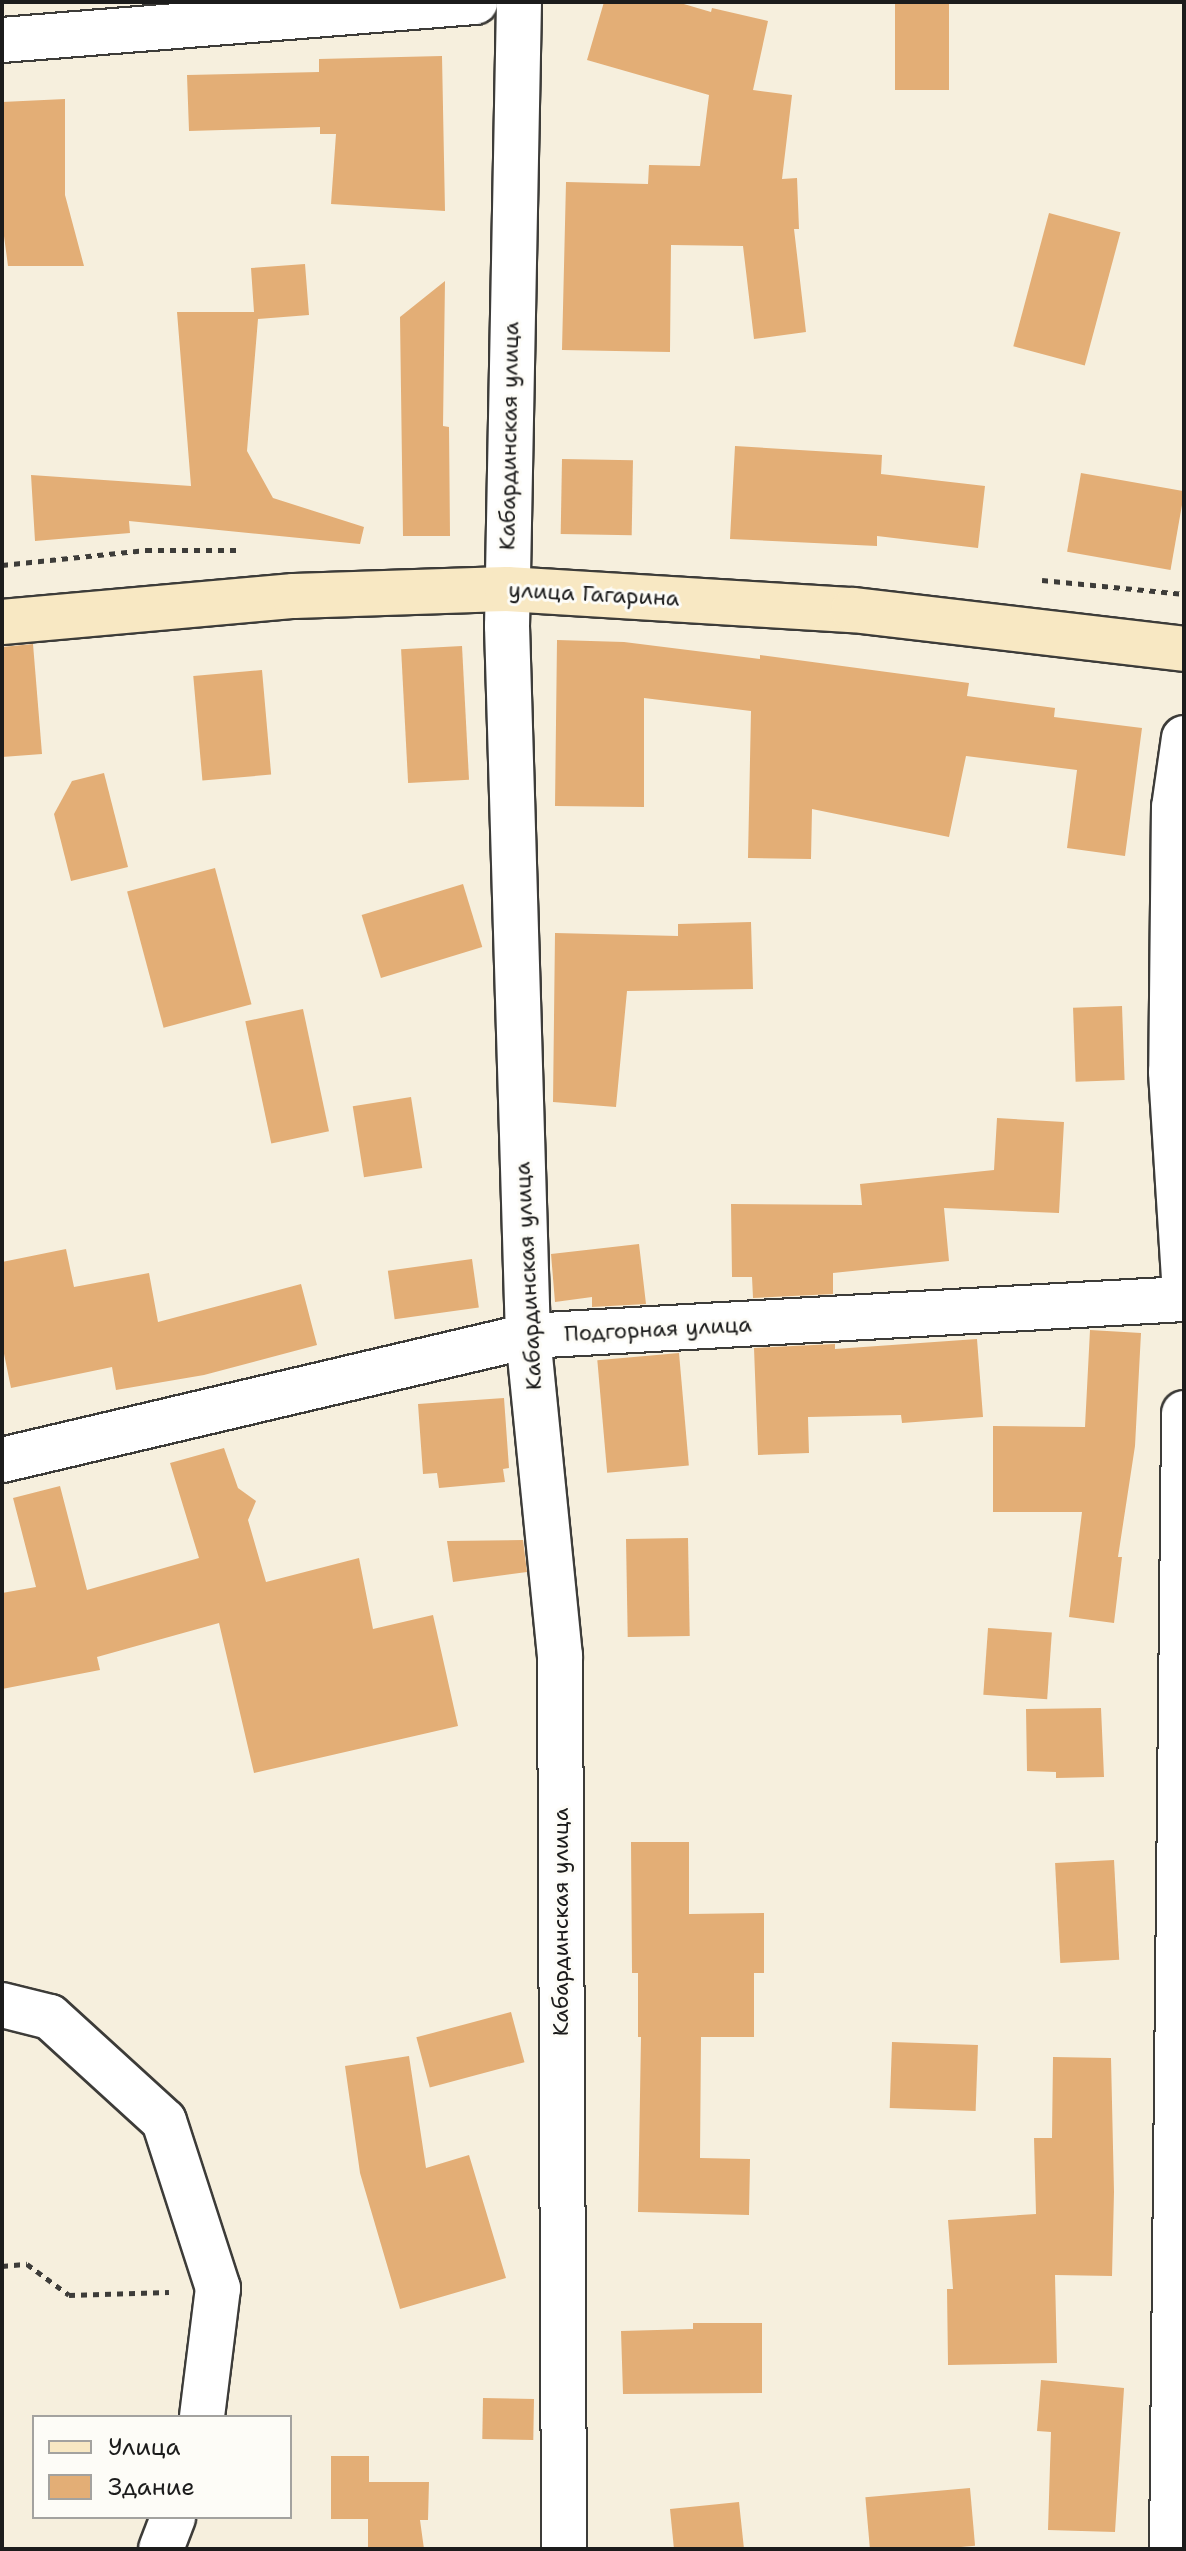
<!DOCTYPE html>
<html>
<head>
<meta charset="utf-8">
<style>
  body { margin:0 }
  #map { position:relative; width:1186px; height:2551px; overflow:hidden; background:#f6efdd; font-family:"Shantell Sans",sans-serif }
  div>[style] { position:absolute }
  .building>* { inset:0; background:#e3ae76; transform-origin:0 0 }
  .path>* { height:5px; margin-top:-2.5px; transform-origin:0; background:repeating-linear-gradient(90deg,#3d3c39 0 6px,transparent 0 12px) }
  .roads { filter:drop-shadow(2px 0 #3d3c39) drop-shadow(-2px 0 #3d3c39) drop-shadow(0 2px #3d3c39) drop-shadow(0 -2px #3d3c39) }
  .street>* { height:44px; margin:-22px; padding:0 22px; transform-origin:22px; border-radius:22px; background:#fff }
  .secondary>* { height:44px; margin:-22px; padding:0 22px; transform-origin:22px; border-radius:22px; background:#f8e8c3 }
  span { translate:-50% -50%; white-space:nowrap; text-align:center; line-height:1.15; -webkit-text-stroke:6px #fdfcf7; paint-order:stroke }
  .street-label { font-size:22px; color:#1c1c1c }
  .frame { position:absolute; inset:0; border:4px solid #1c1c1c; pointer-events:none }
  .legend { position:absolute; left:32px; top:2415px; width:260px; height:104px; box-sizing:border-box; background:#fdfcf7; border:2px solid #a3a29f; margin:0; padding:10px 14px; list-style:none; font-size:24px; color:#1c1c1c }
  .legend li { display:flex; align-items:center; gap:16px; height:40px }
  .legend b { width:40px; border:2px solid #a3a29f }
</style>
</head>
<body>
<div id="map">
  <div class="building">
    <i style="clip-path:polygon(604px 2px,677px 2px,711px 12px,712px 8px,768px 21px,753px 90px,792px 95px,782px 179px,797px 178px,799px 229px,794px 229px,806px 332px,754px 339px,743px 246px,671px 245px,670px 352px,562px 350px,566px 182px,648px 184px,649px 165px,700px 166px,709px 95px,587px 60px)"></i>
    <i style="left:895px;top:2px;width:54px;height:88px"></i>
    <i style="clip-path:polygon(442px 56px,445px 211px,331px 204px,336px 134px,320px 134px,320px 127px,189px 131px,187px 75px,319px 72px,319px 59px)"></i>
    <i style="clip-path:polygon(65px 99px,65px 195px,84px 266px,8px 266px,2px 221px,2px 102px)"></i>
    <i style="left:1049px;top:213px;width:74px;height:138px;rotate:15deg"></i>
    <i style="clip-path:polygon(305px 264px,309px 315px,258px 319px,247px 451px,273px 498px,364px 527px,360px 544px,129px 521px,130px 533px,35px 541px,31px 475px,191px 486px,177px 312px,254px 312px,251px 268px)"></i>
    <i style="clip-path:polygon(445px 281px,443px 426px,449px 427px,450px 536px,403px 536px,400px 317px)"></i>
    <i style="clip-path:polygon(735px 446px,882px 455px,881px 474px,985px 486px,978px 548px,877px 536px,877px 546px,730px 539px)"></i>
    <i style="left:562px;top:459px;width:71px;height:75px;rotate:1deg"></i>
    <i style="left:1081px;top:473px;width:105px;height:80px;rotate:10deg"></i>
    <i style="clip-path:polygon(557px 640px,624px 642px,760px 659px,760px 655px,969px 683px,967px 696px,1055px 708px,1054px 717px,1142px 728px,1125px 856px,1067px 848px,1077px 770px,966px 756px,949px 837px,812px 809px,811px 859px,748px 858px,751px 711px,644px 698px,644px 807px,555px 806px)"></i>
    <i style="clip-path:polygon(33px 644px,42px 754px,2px 757px,2px 647px)"></i>
    <i style="left:462px;top:646px;width:134px;height:61px;rotate:87deg"></i>
    <i style="left:262px;top:670px;width:105px;height:69px;rotate:85deg"></i>
    <i style="clip-path:polygon(104px 773px,128px 867px,71px 881px,54px 814px,72px 781px)"></i>
    <i style="left:215px;top:868px;width:141px;height:91px;rotate:75deg"></i>
    <i style="left:463px;top:884px;width:66px;height:106px;rotate:73deg"></i>
    <i style="clip-path:polygon(751px 922px,753px 989px,627px 991px,616px 1107px,553px 1102px,555px 933px,678px 936px,678px 924px)"></i>
    <i style="left:1122px;top:1006px;width:74px;height:49px;rotate:88deg"></i>
    <i style="left:303px;top:1009px;width:125px;height:59px;rotate:78deg"></i>
    <i style="left:411px;top:1097px;width:72px;height:59px;rotate:81deg"></i>
    <i style="clip-path:polygon(997px 1118px,1064px 1122px,1059px 1213px,944px 1208px,949px 1261px,833px 1273px,833px 1294px,753px 1298px,752px 1277px,732px 1277px,731px 1204px,862px 1205px,860px 1184px,994px 1170px)"></i>
    <i style="clip-path:polygon(639px 1244px,646px 1304px,592px 1307px,592px 1297px,555px 1302px,551px 1254px)"></i>
    <i style="clip-path:polygon(66px 1249px,74px 1287px,149px 1273px,158px 1322px,301px 1284px,317px 1345px,204px 1375px,116px 1390px,112px 1367px,11px 1388px,2px 1344px,2px 1262px)"></i>
    <i style="left:472px;top:1259px;width:49px;height:85px;rotate:82deg"></i>
    <i style="clip-path:polygon(1090px 1330px,1141px 1333px,1135px 1446px,1118px 1557px,1122px 1557px,1114px 1623px,1069px 1617px,1082px 1512px,993px 1512px,993px 1426px,1085px 1427px)"></i>
    <i style="clip-path:polygon(977px 1339px,983px 1417px,902px 1423px,901px 1415px,808px 1417px,809px 1453px,758px 1455px,754px 1348px,835px 1344px,835px 1349px)"></i>
    <i style="left:679px;top:1353px;width:113px;height:82px;rotate:85deg"></i>
    <i style="clip-path:polygon(504px 1398px,509px 1468px,503px 1469px,505px 1482px,439px 1488px,437px 1473px,423px 1474px,418px 1404px)"></i>
    <i style="clip-path:polygon(224px 1448px,238px 1488px,256px 1501px,248px 1520px,266px 1582px,359px 1558px,373px 1629px,433px 1615px,458px 1726px,254px 1773px,219px 1623px,97px 1657px,100px 1670px,2px 1689px,2px 1593px,36px 1587px,13px 1498px,60px 1486px,87px 1590px,199px 1558px,170px 1463px)"></i>
    <i style="left:688px;top:1538px;width:98px;height:62px;rotate:89deg"></i>
    <i style="clip-path:polygon(523px 1540px,527px 1572px,453px 1582px,447px 1541px)"></i>
    <i style="left:988px;top:1628px;width:64px;height:67px;rotate:4deg"></i>
    <i style="clip-path:polygon(1101px 1708px,1104px 1777px,1056px 1778px,1056px 1772px,1027px 1771px,1026px 1709px)"></i>
    <i style="clip-path:polygon(631px 1842px,689px 1842px,689px 1914px,764px 1913px,764px 1973px,754px 1973px,754px 2037px,701px 2037px,700px 2158px,750px 2159px,749px 2215px,638px 2212px,641px 2037px,638px 2037px,638px 1973px,632px 1973px)"></i>
    <i style="left:1114px;top:1860px;width:100px;height:59px;rotate:87deg"></i>
    <i style="left:511px;top:2012px;width:52px;height:98px;rotate:75deg"></i>
    <i style="left:892px;top:2042px;width:86px;height:66px;rotate:2deg"></i>
    <i style="clip-path:polygon(409px 2056px,426px 2168px,469px 2155px,506px 2278px,400px 2309px,360px 2173px,345px 2066px)"></i>
    <i style="clip-path:polygon(1053px 2057px,1111px 2058px,1114px 2192px,1112px 2276px,1055px 2275px,1057px 2363px,948px 2365px,947px 2289px,953px 2289px,948px 2220px,1036px 2214px,1034px 2138px,1052px 2138px)"></i>
    <i style="clip-path:polygon(693px 2323px,762px 2323px,762px 2393px,623px 2394px,621px 2331px,693px 2329px)"></i>
    <i style="clip-path:polygon(1041px 2380px,1124px 2388px,1115px 2532px,1048px 2530px,1051px 2432px,1037px 2431px)"></i>
    <i style="left:483px;top:2398px;width:51px;height:41px;rotate:1deg"></i>
    <i style="clip-path:polygon(331px 2456px,369px 2456px,369px 2482px,429px 2482px,428px 2520px,420px 2520px,424px 2549px,368px 2549px,368px 2519px,331px 2519px)"></i>
    <i style="left:970px;top:2488px;width:58px;height:105px;rotate:85deg"></i>
    <i style="clip-path:polygon(739px 2502px,744px 2549px,674px 2549px,670px 2509px)"></i>
  </div>
  <div class="path">
    <i style="left:2px;top:565px;width:145px;rotate:-5.9deg"></i>
    <i style="left:146px;top:550px;width:91px"></i>
    <i style="left:1042px;top:580px;width:143px;rotate:5.6deg"></i>
    <i style="left:2px;top:2266px;width:25px;rotate:-5deg"></i>
    <i style="left:27px;top:2264px;width:52px;rotate:36.4deg"></i>
    <i style="left:69px;top:2295px;width:100px;rotate:-1.7deg"></i>
  </div>
  <div class="roads">
    <div class="street">
      <i style="left:519px;top:2px;width:624px;rotate:91.1deg"></i>
      <i style="left:507px;top:626px;width:710px;rotate:88.31deg"></i>
      <i style="left:528px;top:1336px;width:321px;rotate:84.3deg"></i>
      <i style="left:560px;top:1655px;width:894px;rotate:89.74deg"></i>
      <i style="left:2px;top:40px;width:475px;rotate:-4.6deg"></i>
      <i style="left:1184px;top:738px;width:70px;rotate:98.2deg"></i>
      <i style="left:1174px;top:807px;width:265px;rotate:90.6deg"></i>
      <i style="left:1171px;top:1072px;width:207px;rotate:86.4deg"></i>
      <i style="left:2px;top:1460px;width:540px;rotate:-13.26deg"></i>
      <i style="left:528px;top:1336px;width:657px;rotate:-3.23deg"></i>
      <i style="left:2px;top:2005px;width:49px;rotate:14deg"></i>
      <i style="left:50px;top:2017px;width:154px;rotate:42.4deg"></i>
      <i style="left:164px;top:2121px;width:176px;rotate:72.1deg"></i>
      <i style="left:218px;top:2288px;width:130px;rotate:97.1deg"></i>
      <i style="left:161px;top:2549px;width:34px;rotate:-69deg"></i>
      <i style="left:1172px;top:2549px;width:1136px;rotate:-89.39deg"></i>
    </div>
    <div class="secondary">
      <i style="left:2px;top:622px;width:293px;rotate:-5.1deg"></i>
      <i style="left:294px;top:596px;width:213px;rotate:-1.9deg"></i>
      <i style="left:507px;top:589px;width:347px;rotate:3.5deg"></i>
      <i style="left:853px;top:610px;width:333px;rotate:6.7deg"></i>
    </div>
  </div>
  <div class="street-label">
    <span style="left:509px;top:436px;rotate:-89deg">Кабардинская улица</span>
    <span style="left:594px;top:594px;rotate:3deg">улица Гагарина</span>
    <span style="left:528px;top:1276px;rotate:-93deg">Кабардинская улица</span>
    <span style="left:658px;top:1329px;rotate:-3deg">Подгорная улица</span>
    <span style="left:561px;top:1922px;rotate:-90deg">Кабардинская улица</span>
  </div>
  <div class="frame"></div>
  <ul class="legend">
  <li><b style="height:10px;background:#f8e8c3"></b>Улица</li>
  <li><b style="height:22px;background:#e3ae76"></b>Здание</li>
  </ul>
</div>
</body>
</html>
